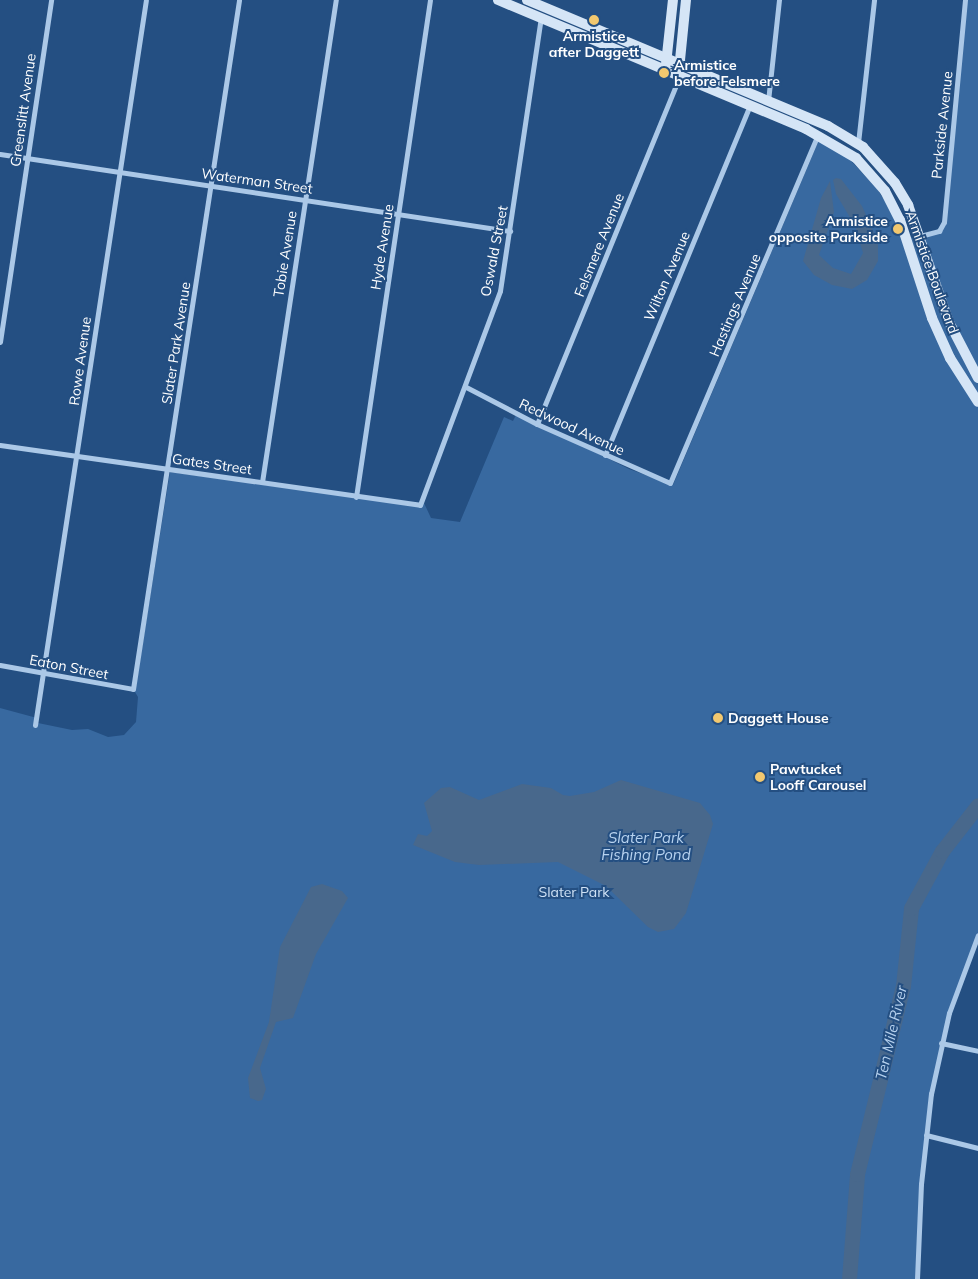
<!DOCTYPE html>
<html>
<head>
<meta charset="utf-8">
<style>
  body { margin:0 }
  #map { position:relative; width:978px; height:1279px; overflow:hidden; background:#244f82; font-family:Mulish,sans-serif }
  div>[style] { position:absolute }
  .green>* { inset:0; background:#3869a0 }
  .water>* { inset:0; background:#48688c }
  .river>* { height:15px; margin:-7.5px; padding:0 7.5px; transform-origin:7.5px; border-radius:7.5px; background:#48688c }
  .street>* { height:5px; margin:-2.5px; padding:0 2.5px; transform-origin:2.5px; border-radius:2.5px; background:#abc8e7 }
  .secondary>* { height:10px; margin:-5px; padding:0 5px; transform-origin:5px; border-radius:5px; background:#d5e5f6 }
  .dots>* { width:14px; height:14px; translate:-50% -50%; box-sizing:border-box; border:2px solid #244f82; border-radius:50% }
  span { translate:-50% -50%; white-space:nowrap; text-align:center; line-height:1.15; -webkit-text-stroke:4px #244f82; paint-order:stroke }
  .poi-label { font-size:14px; color:#fff; font-weight:700 }
  .left { translate:0 -50%; text-align:left }
  .right { translate:-100% -50%; text-align:right }
  .street-label { font-size:14px; color:#fff }
  .park-label { font-size:14px; color:#cfe2f6 }
  .water-label { font-size:15px; color:#b7d2ef; font-style:italic }
</style>
</head>
<body>
<div id="map">
  <div class="green">
    <i style="clip-path:polygon(965px 0,978px 0,978px 936px,954px 996px,929px 1110px,916px 1279px,0 1279px,0 708px,37px 718px,38px 723px,72px 730px,88px 729px,108px 737px,124px 735px,136px 722px,138px 697px,135px 692px,170px 472px,373px 500px,424px 503px,431px 518px,460px 522px,504px 417px,513px 421px,517px 413px,629px 469px,673px 485px,819px 140px,843px 152px,878px 190px,893px 214px,902px 237px,924px 238px,942px 227px)"></i>
  </div>
  <div class="water">
    <i style="clip-path:polygon(836px 178px,841px 179px,862px 206px,878px 242px,878px 261px,867px 280px,852px 289px,832px 285px,814px 275px,803px 261px,821px 198px,830px 181px,834px 212px,819px 255px,833px 268px,851px 274px,863px 253px,855px 226px,836px 194px,833px 180px)"></i>
    <i style="clip-path:polygon(621px 780px,700px 803px,710px 815px,713px 824px,686px 913px,674px 929px,658px 932px,648px 927px,606px 886px,558px 862px,479px 865px,455px 862px,413px 845px,418px 834px,427px 836px,432px 831px,424px 803px,441px 788px,450px 787px,479px 800px,522px 784px,551px 788px,563px 795px,570px 796px,594px 792px)"></i>
    <i style="clip-path:polygon(322px 884px,342px 891px,348px 898px,316px 954px,293px 1018px,276px 1022px,260px 1068px,266px 1089px,262px 1100px,258px 1101px,250px 1098px,248px 1078px,269px 1022px,280px 947px,311px 887px)"></i>
  </div>
  <div class="river">
    <i style="left:849px;top:1279px;width:105px;rotate:-85.6deg"></i>
    <i style="left:857px;top:1174px;width:194px;rotate:-76.3deg"></i>
    <i style="left:903px;top:986px;width:78px;rotate:-84.1deg"></i>
    <i style="left:911px;top:908px;width:65px;rotate:-61.5deg"></i>
    <i style="left:942px;top:851px;width:58px;rotate:-52deg"></i>
  </div>
  <div class="street">
    <i style="left:768px;top:101px;width:102px;rotate:-83.8deg"></i>
    <i style="left:858px;top:143px;width:144px;rotate:-83.6deg"></i>
    <i style="left:0;top:154px;width:516px;rotate:8.59deg"></i>
    <i style="left:920px;top:236px;width:20px;rotate:-15deg"></i>
    <i style="left:939px;top:231px;width:10px;rotate:-61deg"></i>
    <i style="left:944px;top:222px;width:223px;rotate:-84.6deg"></i>
    <i style="left:0;top:342px;width:346px;rotate:-81.5deg"></i>
    <i style="left:466px;top:387px;width:80px;rotate:27.5deg"></i>
    <i style="left:537px;top:424px;width:145px;rotate:23.9deg"></i>
    <i style="left:670px;top:483px;width:378px;rotate:-67deg"></i>
    <i style="left:537px;top:424px;width:369px;rotate:-67.7deg"></i>
    <i style="left:677px;top:83px;width:9px;rotate:-84deg"></i>
    <i style="left:0;top:445px;width:424px;rotate:8.1deg"></i>
    <i style="left:420px;top:505px;width:228px;rotate:-69.5deg"></i>
    <i style="left:500px;top:291px;width:276px;rotate:-81.5deg"></i>
    <i style="left:605px;top:455px;width:377px;rotate:-67.5deg"></i>
    <i style="left:262px;top:482px;width:488px;rotate:-81.3deg"></i>
    <i style="left:356px;top:497px;width:502px;rotate:-81.53deg"></i>
    <i style="left:0;top:665px;width:135px;rotate:10.2deg"></i>
    <i style="left:133px;top:689px;width:697px;rotate:-81.25deg"></i>
    <i style="left:35px;top:725px;width:733px;rotate:-81.3deg"></i>
    <i style="left:941px;top:1043px;width:38px;rotate:12deg"></i>
    <i style="left:926px;top:1135px;width:54px;rotate:14deg"></i>
    <i style="left:917px;top:1279px;width:95px;rotate:-87.6deg"></i>
    <i style="left:921px;top:1184px;width:91px;rotate:-83.7deg"></i>
    <i style="left:931px;top:1094px;width:83px;rotate:-77.5deg"></i>
    <i style="left:949px;top:1013px;width:83px;rotate:-69.6deg"></i>
  </div>
  <div class="secondary">
    <i style="left:498px;top:0;width:334px;rotate:22.7deg"></i>
    <i style="left:806px;top:129px;width:58px;rotate:30.1deg"></i>
    <i style="left:856px;top:158px;width:44px;rotate:48.7deg"></i>
    <i style="left:885px;top:191px;width:33px;rotate:63deg"></i>
    <i style="left:900px;top:220px;width:103px;rotate:71.9deg"></i>
    <i style="left:932px;top:318px;width:44px;rotate:65.8deg"></i>
    <i style="left:950px;top:358px;width:52px;rotate:57.5deg"></i>
    <i style="left:527px;top:0;width:326px;rotate:22.7deg"></i>
    <i style="left:828px;top:126px;width:41px;rotate:31deg"></i>
    <i style="left:863px;top:147px;width:48px;rotate:48.4deg"></i>
    <i style="left:895px;top:183px;width:26px;rotate:59deg"></i>
    <i style="left:908px;top:205px;width:124px;rotate:70.7deg"></i>
    <i style="left:949px;top:322px;width:63px;rotate:62.6deg"></i>
    <i style="left:666px;top:64px;width:64px;rotate:-83.8deg"></i>
    <i style="left:679px;top:70px;width:70px;rotate:-84.3deg"></i>
  </div>
  <div class="dots">
    <i style="left:594px;top:20px;background:#f2c86f"></i>
    <i style="left:664px;top:73px;background:#f2c86f"></i>
    <i style="left:898px;top:229px;background:#f2c86f"></i>
    <i style="left:718px;top:718px;background:#f2c86f"></i>
    <i style="left:760px;top:777px;background:#f2c86f"></i>
  </div>
  <div class="poi-label">
    <span style="left:594px;top:44px">Armistice<br>after Daggett</span>
    <span class="left" style="left:674px;top:73px">Armistice<br>before Felsmere</span>
    <span class="right" style="left:888px;top:229px">Armistice<br>opposite Parkside</span>
    <span class="left" style="left:728px;top:718px">Daggett House</span>
    <span class="left" style="left:770px;top:777px">Pawtucket<br>Looff Carousel</span>
  </div>
  <div class="street-label">
    <span style="left:23px;top:110px;rotate:-82deg">Greenslitt Avenue</span>
    <span style="left:942px;top:125px;rotate:-84deg">Parkside Avenue</span>
    <span style="left:257px;top:181px;rotate:8deg">Waterman Street</span>
    <span style="left:599px;top:245px;rotate:-68deg">Felsmere Avenue</span>
    <span style="left:382px;top:247px;rotate:-81deg">Hyde Avenue</span>
    <span style="left:494px;top:251px;rotate:-79deg">Oswald Street</span>
    <span style="left:285px;top:254px;rotate:-81deg">Tobie Avenue</span>
    <span style="left:932px;top:272px;rotate:70deg">Armistice Boulevard</span>
    <span style="left:667px;top:276px;rotate:-67deg">Wilton Avenue</span>
    <span style="left:735px;top:305px;rotate:-67deg">Hastings Avenue</span>
    <span style="left:176px;top:343px;rotate:-81deg">Slater Park Avenue</span>
    <span style="left:80px;top:361px;rotate:-82deg">Rowe Avenue</span>
    <span style="left:572px;top:427px;rotate:25deg">Redwood Avenue</span>
    <span style="left:212px;top:464px;rotate:8deg">Gates Street</span>
    <span style="left:69px;top:667px;rotate:11deg">Eaton Street</span>
  </div>
  <div class="park-label">
    <span style="left:574px;top:892px">Slater Park</span>
  </div>
  <div class="water-label">
    <span style="left:646px;top:846px">Slater Park<br>Fishing Pond</span>
    <span style="left:891px;top:1033px;rotate:-77deg">Ten Mile River</span>
  </div>
</div>
</body>
</html>
